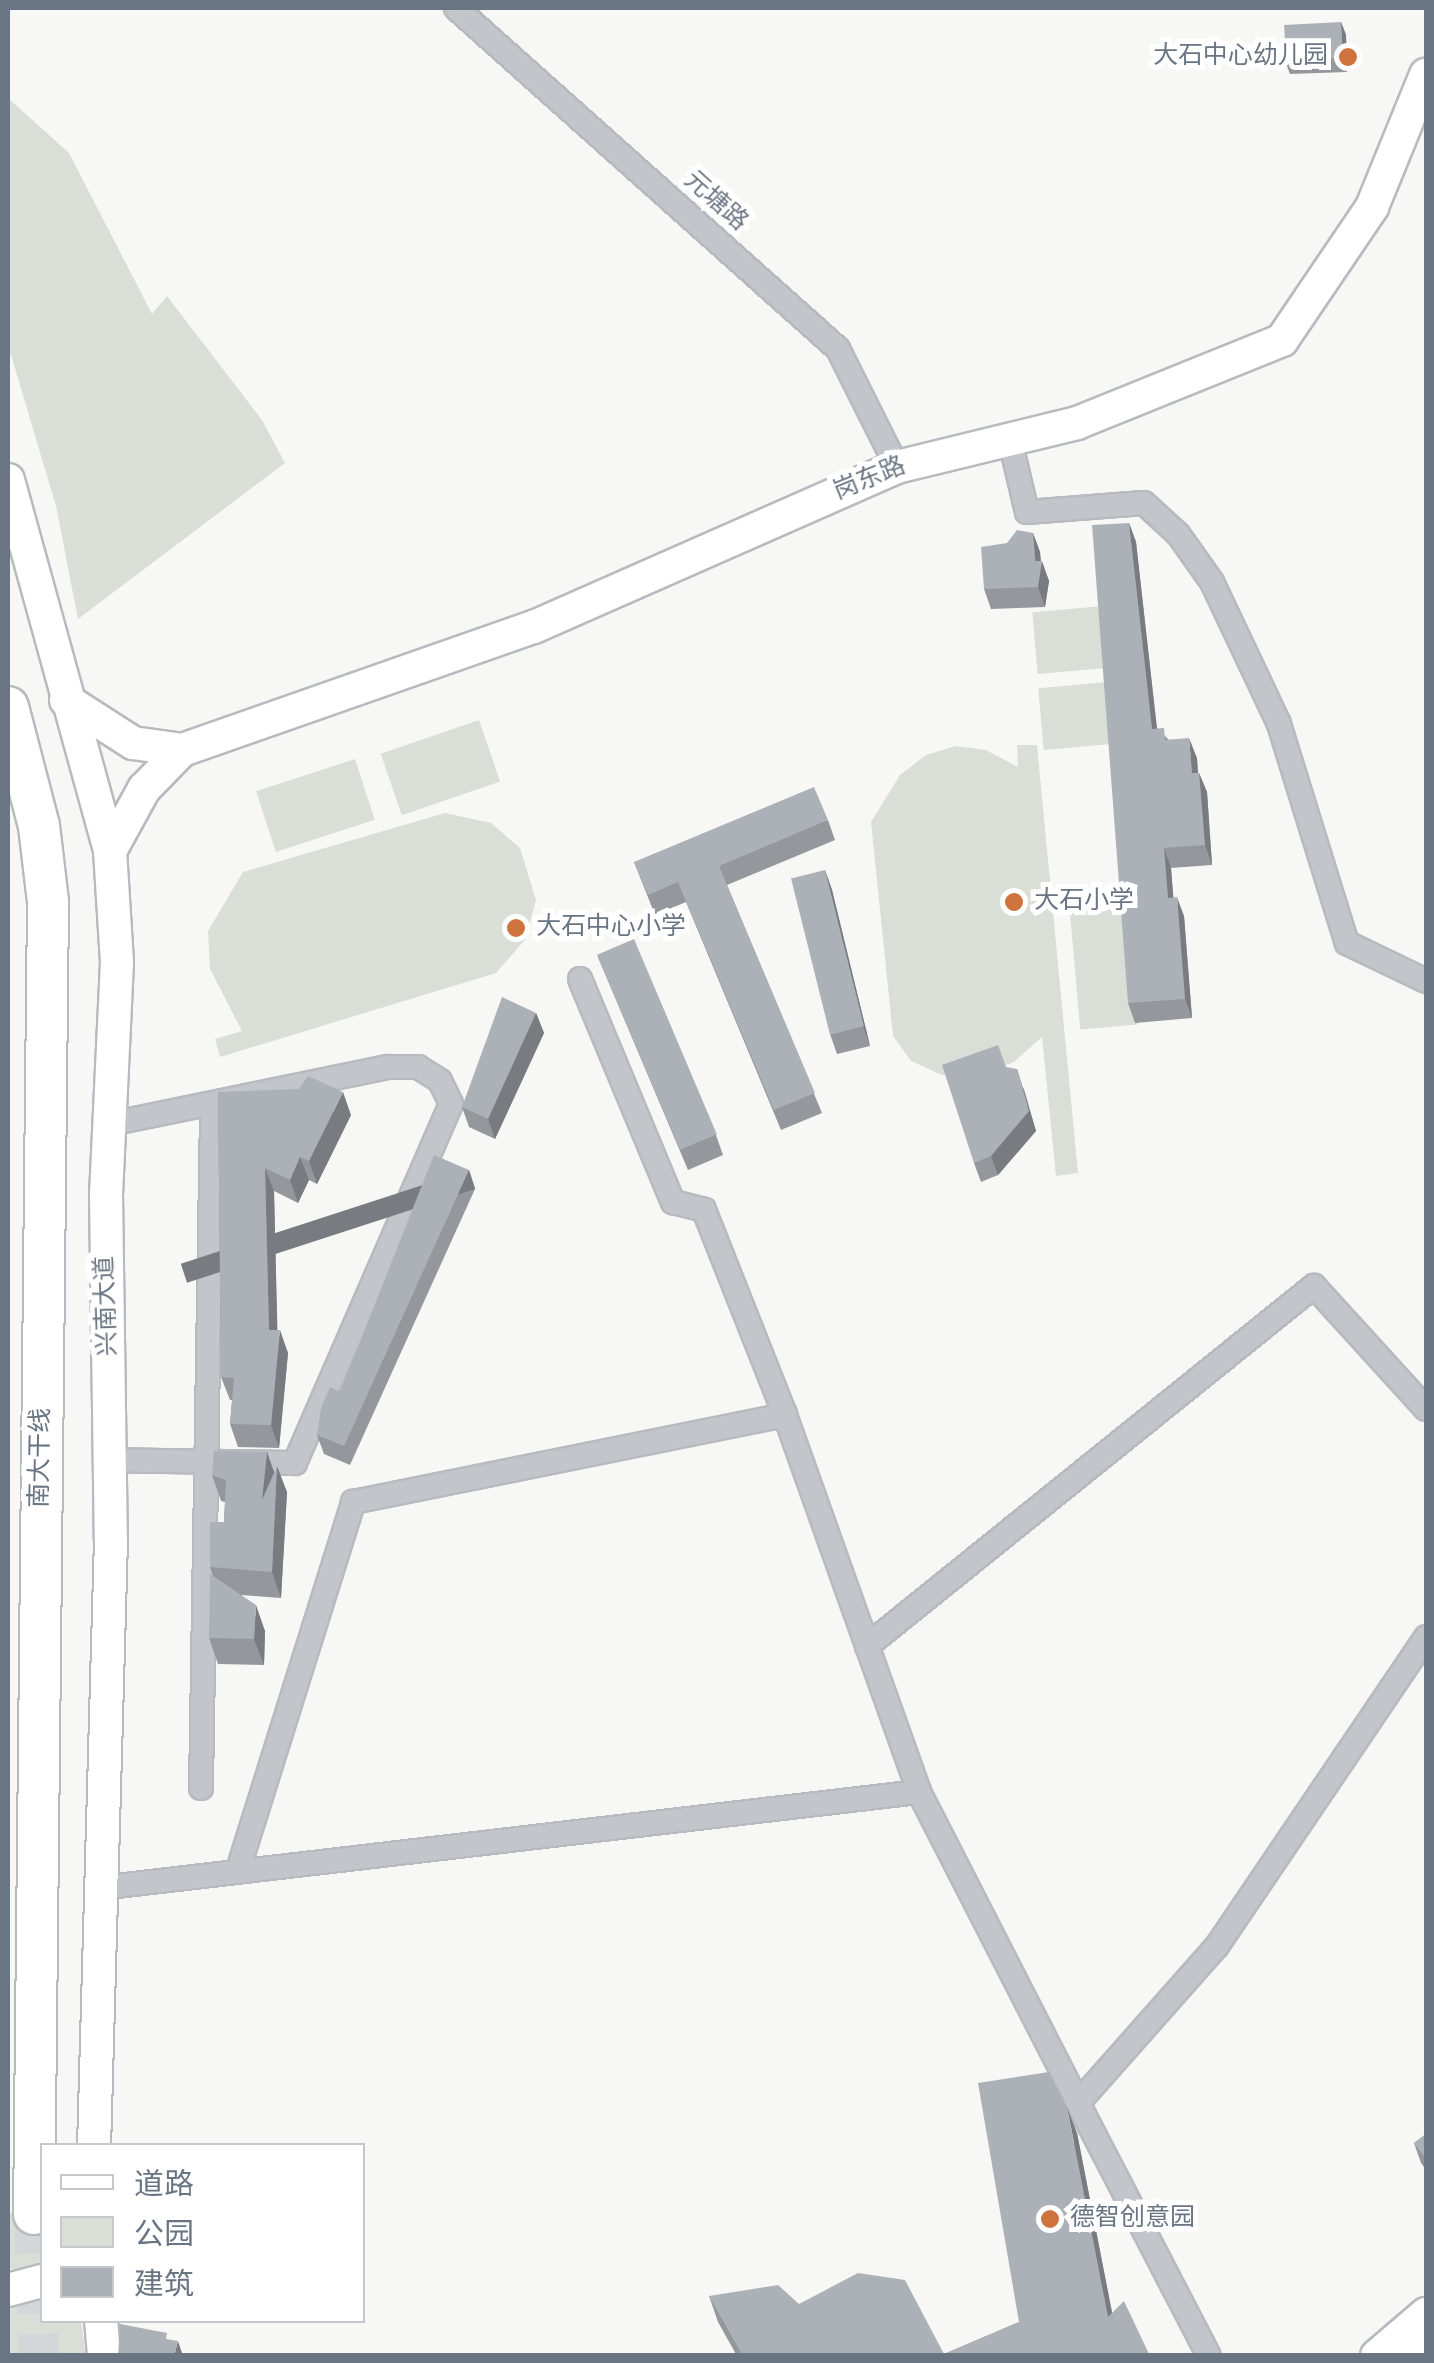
<!DOCTYPE html>
<html>
<head>
<meta charset="utf-8">
<style>
  body { margin:0 }
  #map { position:relative; width:1434px; height:2363px; overflow:hidden; background:#f7f8f6; font-family:Overpass,"Noto Sans SC",sans-serif }
  div>[style] { position:absolute }
  .green>* { inset:0; background:#d9ded7; transform-origin:0 0 }
  .highway-tunnel>* { height:40px; margin-top:-20px; transform-origin:0; background:repeating-linear-gradient(90deg,#d4d7d9 0 40px,transparent 0 60px) }
  .roads { filter:drop-shadow(2px 0 #b7babf) drop-shadow(-2px 0 #b7babf) drop-shadow(0 2px #b7babf) drop-shadow(0 -2px #b7babf) }
  .street>* { height:22px; margin:-11px; padding:0 11px; transform-origin:11px; border-radius:11px; background:#c2c5c9 }
  .secondary>* { height:32px; margin:-16px; padding:0 16px; transform-origin:16px; border-radius:16px; background:#fff }
  .primary>* { height:35px; margin:-17.5px; padding:0 17.5px; transform-origin:17.5px; border-radius:17.5px; background:#fff }
  .highway>* { height:40px; margin:-20px; padding:0 20px; transform-origin:20px; border-radius:20px; background:#fff }
  .wall>* { inset:0; background:#94989d }
  .shaded-wall>* { inset:0; background:#787c80; transform-origin:0 0 }
  .building>* { inset:0; background:#acb1b7; transform-origin:0 0 }
  .dots>* { width:28px; height:28px; translate:-50% -50%; box-sizing:border-box; border:5px solid #fff; border-radius:50% }
  span { translate:-50% -50%; white-space:nowrap; text-align:center; line-height:1.15; -webkit-text-stroke:10px #fff; paint-order:stroke }
  .poi-label { font-size:25px; color:#6a7583 }
  .right { translate:-100% -50%; text-align:right }
  .left { translate:0 -50%; text-align:left }
  .street-label { font-size:25px; color:#6a7583 }
  .frame { position:absolute; inset:0; border:10px solid #6a7583; pointer-events:none }
  .legend { position:absolute; left:40px; top:2143px; width:325px; height:180px; box-sizing:border-box; background:#fff; border:2px solid #c3c8cd; margin:0; padding:12px 18px; list-style:none; font-size:30px; color:#6a7583 }
  .legend li { display:flex; align-items:center; gap:20px; height:50px }
  .legend b { width:50px; border:2px solid #c3c8cd }
</style>
</head>
<body>
<div id="map">
  <div class="green">
    <i style="clip-path:polygon(8px 98px,69px 153px,152px 314px,167px 296px,262px 420px,285px 463px,78px 619px,56px 506px,8px 345px)"></i>
    <i style="left:1103px;top:606px;width:62px;height:71px;rotate:85deg"></i>
    <i style="left:1109px;top:682px;width:62px;height:71px;rotate:85deg"></i>
    <i style="left:479px;top:720px;width:65px;height:104px;rotate:71deg"></i>
    <i style="clip-path:polygon(1017px 745px,1037px 745px,1078px 1173px,1056px 1176px,1042px 1037px,1014px 1062px,978px 1075px,942px 1075px,911px 1061px,893px 1036px,871px 822px,900px 775px,926px 755px,956px 746px,986px 750px,1018px 767px)"></i>
    <i style="left:355px;top:759px;width:64px;height:104px;rotate:72deg"></i>
    <i style="clip-path:polygon(445px 813px,491px 823px,520px 848px,536px 900px,525px 940px,496px 973px,220px 1057px,215px 1039px,242px 1031px,210px 969px,208px 931px,243px 872px)"></i>
    <i style="left:1127px;top:899px;width:126px;height:58px;rotate:85deg"></i>
    <i style="left:42px;top:2213px;width:56px;height:34px;rotate:90deg"></i>
    <i style="clip-path:polygon(42px 2299px,42px 2320px,81px 2321px,86px 2355px,8px 2355px,8px 2307px)"></i>
  </div>
  <div class="highway-tunnel">
    <i style="left:34px;top:2214px;width:142px;rotate:88deg"></i>
  </div>
  <div class="roads">
    <div class="street">
      <i style="left:456px;top:8px;width:512px;rotate:41.75deg"></i>
      <i style="left:838px;top:349px;width:132px;rotate:63.4deg"></i>
      <i style="left:1009px;top:436px;width:78px;rotate:76.7deg"></i>
      <i style="left:1027px;top:512px;width:117px;rotate:-4.4deg"></i>
      <i style="left:1144px;top:503px;width:46px;rotate:42.4deg"></i>
      <i style="left:1178px;top:534px;width:59px;rotate:54.7deg"></i>
      <i style="left:1212px;top:582px;width:157px;rotate:64.7deg"></i>
      <i style="left:1279px;top:724px;width:229px;rotate:72.8deg"></i>
      <i style="left:1347px;top:943px;width:88px;rotate:25.7deg"></i>
      <i style="left:580px;top:979px;width:242px;rotate:67.4deg"></i>
      <i style="left:673px;top:1202px;width:32px;rotate:14deg"></i>
      <i style="left:704px;top:1210px;width:220px;rotate:68.4deg"></i>
      <i style="left:785px;top:1415px;width:400px;rotate:70.4deg"></i>
      <i style="left:919px;top:1792px;width:349px;rotate:62.9deg"></i>
      <i style="left:110px;top:1124px;width:284px;rotate:-11.6deg"></i>
      <i style="left:388px;top:1067px;width:30px"></i>
      <i style="left:418px;top:1067px;width:26px;rotate:32deg"></i>
      <i style="left:440px;top:1081px;width:25px;rotate:64deg"></i>
      <i style="left:451px;top:1104px;width:391px;rotate:113.5deg"></i>
      <i style="left:295px;top:1463px;width:183px;rotate:-179.1deg"></i>
      <i style="left:867px;top:1646px;width:574px;rotate:-38.85deg"></i>
      <i style="left:1314px;top:1286px;width:166px;rotate:47.7deg"></i>
      <i style="left:201px;top:1788px;width:680px;rotate:-89.07deg"></i>
      <i style="left:238px;top:1870px;width:386px;rotate:-72.6deg"></i>
      <i style="left:353px;top:1502px;width:441px;rotate:-11.4deg"></i>
      <i style="left:100px;top:1888px;width:825px;rotate:-6.69deg"></i>
      <i style="left:1209px;top:2356px;width:285px;rotate:-117.4deg"></i>
      <i style="left:1078px;top:2103px;width:210px;rotate:-48.5deg"></i>
      <i style="left:1217px;top:1946px;width:373px;rotate:-55.9deg"></i>
    </div>
    <div class="secondary">
      <i style="left:8px;top:480px;width:385px;rotate:74.6deg"></i>
      <i style="left:110px;top:851px;width:111px;rotate:86.4deg"></i>
      <i style="left:117px;top:962px;width:232px;rotate:92.7deg"></i>
      <i style="left:106px;top:1194px;width:345px;rotate:89.2deg"></i>
      <i style="left:111px;top:1539px;width:607px;rotate:91.6deg"></i>
      <i style="left:66px;top:700px;width:80px;rotate:32.7deg"></i>
      <i style="left:133px;top:743px;width:49px;rotate:8.1deg"></i>
      <i style="left:110px;top:851px;width:71px;rotate:-61.3deg"></i>
      <i style="left:144px;top:789px;width:54px;rotate:-45.7deg"></i>
      <i style="left:182px;top:750px;width:373px;rotate:-19.3deg"></i>
      <i style="left:534px;top:627px;width:397px;rotate:-23.8deg"></i>
      <i style="left:897px;top:467px;width:185px;rotate:-13.7deg"></i>
      <i style="left:1077px;top:423px;width:221px;rotate:-22deg"></i>
      <i style="left:1282px;top:340px;width:161px;rotate:-55.9deg"></i>
      <i style="left:1372px;top:207px;width:143px;rotate:-67.8deg"></i>
      <i style="left:8px;top:2290px;width:35px;rotate:-15deg"></i>
      <i style="left:101px;top:2320px;width:36px;rotate:85deg"></i>
      <i style="left:1377px;top:2356px;width:65px;rotate:-40.6deg"></i>
    </div>
    <div class="primary">
      <i style="left:1417px;top:2356px;width:12px;rotate:-42deg"></i>
    </div>
    <div class="highway">
      <i style="left:8px;top:707px;width:123px;rotate:75.4deg"></i>
      <i style="left:39px;top:826px;width:77px;rotate:83.2deg"></i>
      <i style="left:48px;top:902px;width:1312px;rotate:90.61deg"></i>
    </div>
  </div>
  <div class="wall">
    <i style="clip-path:polygon(1341px 22px,1346px 35px,1347px 72px,1290px 74px,1285px 61px)"></i>
    <i style="clip-path:polygon(1129px 523px,1136px 542px,1157px 728px,1169px 740px,1197px 758px,1198px 773px,1199px 773px,1207px 792px,1212px 865px,1171px 868px,1173px 897px,1184px 916px,1192px 1018px,1135px 1023px,1128px 1003px)"></i>
    <i style="clip-path:polygon(1033px 533px,1040px 552px,1041px 561px,1049px 581px,1045px 607px,991px 609px,984px 589px,1007px 543px)"></i>
    <i style="clip-path:polygon(828px 820px,835px 840px,727px 885px,822px 1113px,781px 1130px,686px 902px,655px 915px,634px 862px)"></i>
    <i style="clip-path:polygon(825px 870px,832px 890px,870px 1046px,837px 1054px,830px 1034px)"></i>
    <i style="clip-path:polygon(597px 955px,716px 1135px,723px 1155px,688px 1170px)"></i>
    <i style="clip-path:polygon(536px 1013px,544px 1033px,495px 1139px,469px 1127px,462px 1107px)"></i>
    <i style="clip-path:polygon(1006px 1067px,1024px 1089px,1036px 1131px,998px 1175px,981px 1182px,974px 1163px)"></i>
    <i style="clip-path:polygon(218px 1092px,351px 1115px,317px 1184px,309px 1180px,298px 1203px,274px 1191px,277px 1330px,288px 1353px,279px 1448px,238px 1447px,230px 1424px,232px 1400px,230px 1400px,221px 1377px)"></i>
    <i style="clip-path:polygon(469px 1170px,475px 1189px,350px 1465px,324px 1454px,317px 1435px,340px 1392px)"></i>
    <i style="clip-path:polygon(267px 1452px,274px 1472px,287px 1492px,281px 1598px,241px 1595px,265px 1631px,264px 1665px,218px 1664px,209px 1638px,213px 1576px,210px 1567px,224px 1522px,225px 1502px,221px 1501px,212px 1475px)"></i>
    <i style="clip-path:polygon(1077px 2133px,1112px 2313px,1150px 2356px,737px 2356px,718px 2322px,709px 2296px,799px 2304px,944px 2354px,1019px 2322px)"></i>
    <i style="clip-path:polygon(1426px 2134px,1426px 2170px,1421px 2163px,1414px 2143px)"></i>
  </div>
  <div class="shaded-wall">
    <i style="clip-path:polygon(1341px 22px,1346px 35px,1347px 72px,1343px 58px)"></i>
    <i style="clip-path:polygon(1129px 523px,1136px 542px,1159px 748px,1152px 729px)"></i>
    <i style="clip-path:polygon(1033px 533px,1040px 552px,1041px 566px,1042px 561px,1049px 581px,1045px 607px,1038px 587px)"></i>
    <i style="clip-path:polygon(1189px 738px,1197px 758px,1199px 793px,1192px 773px)"></i>
    <i style="clip-path:polygon(1199px 773px,1207px 792px,1212px 865px,1205px 845px)"></i>
    <i style="clip-path:polygon(1164px 848px,1171px 868px,1175px 917px,1168px 898px)"></i>
    <i style="clip-path:polygon(825px 870px,832px 890px,870px 1046px,863px 1026px)"></i>
    <i style="clip-path:polygon(1177px 897px,1184px 916px,1192px 1018px,1185px 999px)"></i>
    <i style="clip-path:polygon(536px 1013px,544px 1033px,495px 1139px,488px 1119px)"></i>
    <i style="clip-path:polygon(1017px 1069px,1036px 1131px,998px 1175px,991px 1156px)"></i>
    <i style="clip-path:polygon(343px 1092px,351px 1115px,317px 1184px,309px 1161px)"></i>
    <i style="clip-path:polygon(300px 1157px,309px 1180px,298px 1203px,290px 1180px)"></i>
    <i style="clip-path:polygon(265px 1168px,274px 1191px,278px 1353px,269px 1330px)"></i>
    <i style="left:469px;top:1170px;width:20px;height:303px;rotate:72deg"></i>
    <i style="clip-path:polygon(280px 1330px,288px 1353px,279px 1448px,271px 1425px)"></i>
    <i style="clip-path:polygon(267px 1452px,276px 1478px,262px 1500px)"></i>
    <i style="clip-path:polygon(277px 1466px,287px 1492px,281px 1598px,272px 1572px)"></i>
    <i style="clip-path:polygon(256px 1605px,265px 1631px,264px 1665px,254px 1639px)"></i>
    <i style="clip-path:polygon(1067px 2107px,1077px 2133px,1118px 2343px,1108px 2317px)"></i>
    <i style="clip-path:polygon(178px 2341px,183px 2356px,174px 2356px)"></i>
  </div>
  <div class="building">
    <i style="left:1341px;top:22px;width:36px;height:57px;rotate:87deg"></i>
    <i style="clip-path:polygon(1129px 523px,1152px 729px,1164px 728px,1165px 740px,1189px 738px,1192px 773px,1199px 773px,1205px 845px,1164px 848px,1168px 898px,1177px 897px,1185px 999px,1128px 1003px,1092px 525px)"></i>
    <i style="clip-path:polygon(1017px 530px,1033px 533px,1035px 561px,1042px 561px,1038px 587px,984px 589px,981px 547px,1007px 543px)"></i>
    <i style="clip-path:polygon(814px 787px,828px 820px,719px 866px,815px 1093px,774px 1110px,678px 882px,648px 895px,634px 862px)"></i>
    <i style="left:825px;top:870px;width:161px;height:35px;rotate:76deg"></i>
    <i style="left:634px;top:939px;width:212px;height:40px;rotate:67deg"></i>
    <i style="clip-path:polygon(502px 997px,536px 1013px,488px 1119px,462px 1107px)"></i>
    <i style="clip-path:polygon(998px 1045px,1006px 1067px,1017px 1069px,1029px 1111px,991px 1156px,974px 1163px,942px 1065px)"></i>
    <i style="clip-path:polygon(308px 1076px,343px 1092px,309px 1161px,300px 1157px,290px 1180px,265px 1168px,269px 1330px,280px 1330px,271px 1425px,230px 1424px,234px 1378px,221px 1377px,218px 1092px,299px 1089px)"></i>
    <i style="clip-path:polygon(434px 1155px,469px 1170px,344px 1446px,317px 1435px,321px 1408px,330px 1387px,340px 1392px)"></i>
    <i style="clip-path:polygon(214px 1451px,267px 1452px,262px 1500px,277px 1466px,272px 1572px,210px 1567px,210px 1522px,224px 1522px,226px 1480px,212px 1475px)"></i>
    <i style="clip-path:polygon(210px 1574px,256px 1605px,254px 1639px,209px 1638px)"></i>
    <i style="clip-path:polygon(1049px 2072px,1067px 2107px,1108px 2317px,1124px 2301px,1150px 2356px,743px 2356px,709px 2296px,778px 2285px,799px 2304px,858px 2273px,905px 2280px,944px 2354px,1019px 2322px,978px 2083px)"></i>
    <i style="clip-path:polygon(1426px 2134px,1426px 2159px,1414px 2143px)"></i>
    <i style="clip-path:polygon(120px 2324px,167px 2333px,166px 2339px,178px 2341px,174px 2356px,118px 2356px)"></i>
  </div>
  <div class="dots">
    <i style="left:1348px;top:57px;background:#cf733e"></i>
    <i style="left:1014px;top:902px;background:#cf733e"></i>
    <i style="left:516px;top:928px;background:#cf733e"></i>
    <i style="left:1050px;top:2219px;background:#cf733e"></i>
  </div>
  <div class="poi-label">
    <span class="right" style="left:1328px;top:57px">大石中心幼儿园</span>
    <span class="left" style="left:1034px;top:902px">大石小学</span>
    <span class="left" style="left:536px;top:928px">大石中心小学</span>
    <span class="left" style="left:1070px;top:2219px">德智创意园</span>
  </div>
  <div class="street-label">
    <span style="left:715px;top:202px;rotate:42deg">元塘路</span>
    <span style="left:870px;top:480px;rotate:-22deg">岗东路</span>
    <span style="left:108px;top:1306px;rotate:-92deg">兴南大道</span>
    <span style="left:42px;top:1458px;rotate:-89deg">南大干线</span>
  </div>
  <div class="frame"></div>
  <ul class="legend">
  <li><b style="height:12px;background:#fff"></b>道路</li>
  <li><b style="height:28px;background:#d9ded7"></b>公园</li>
  <li><b style="height:28px;background:#acb1b7"></b>建筑</li>
  </ul>
</div>
</body>
</html>
